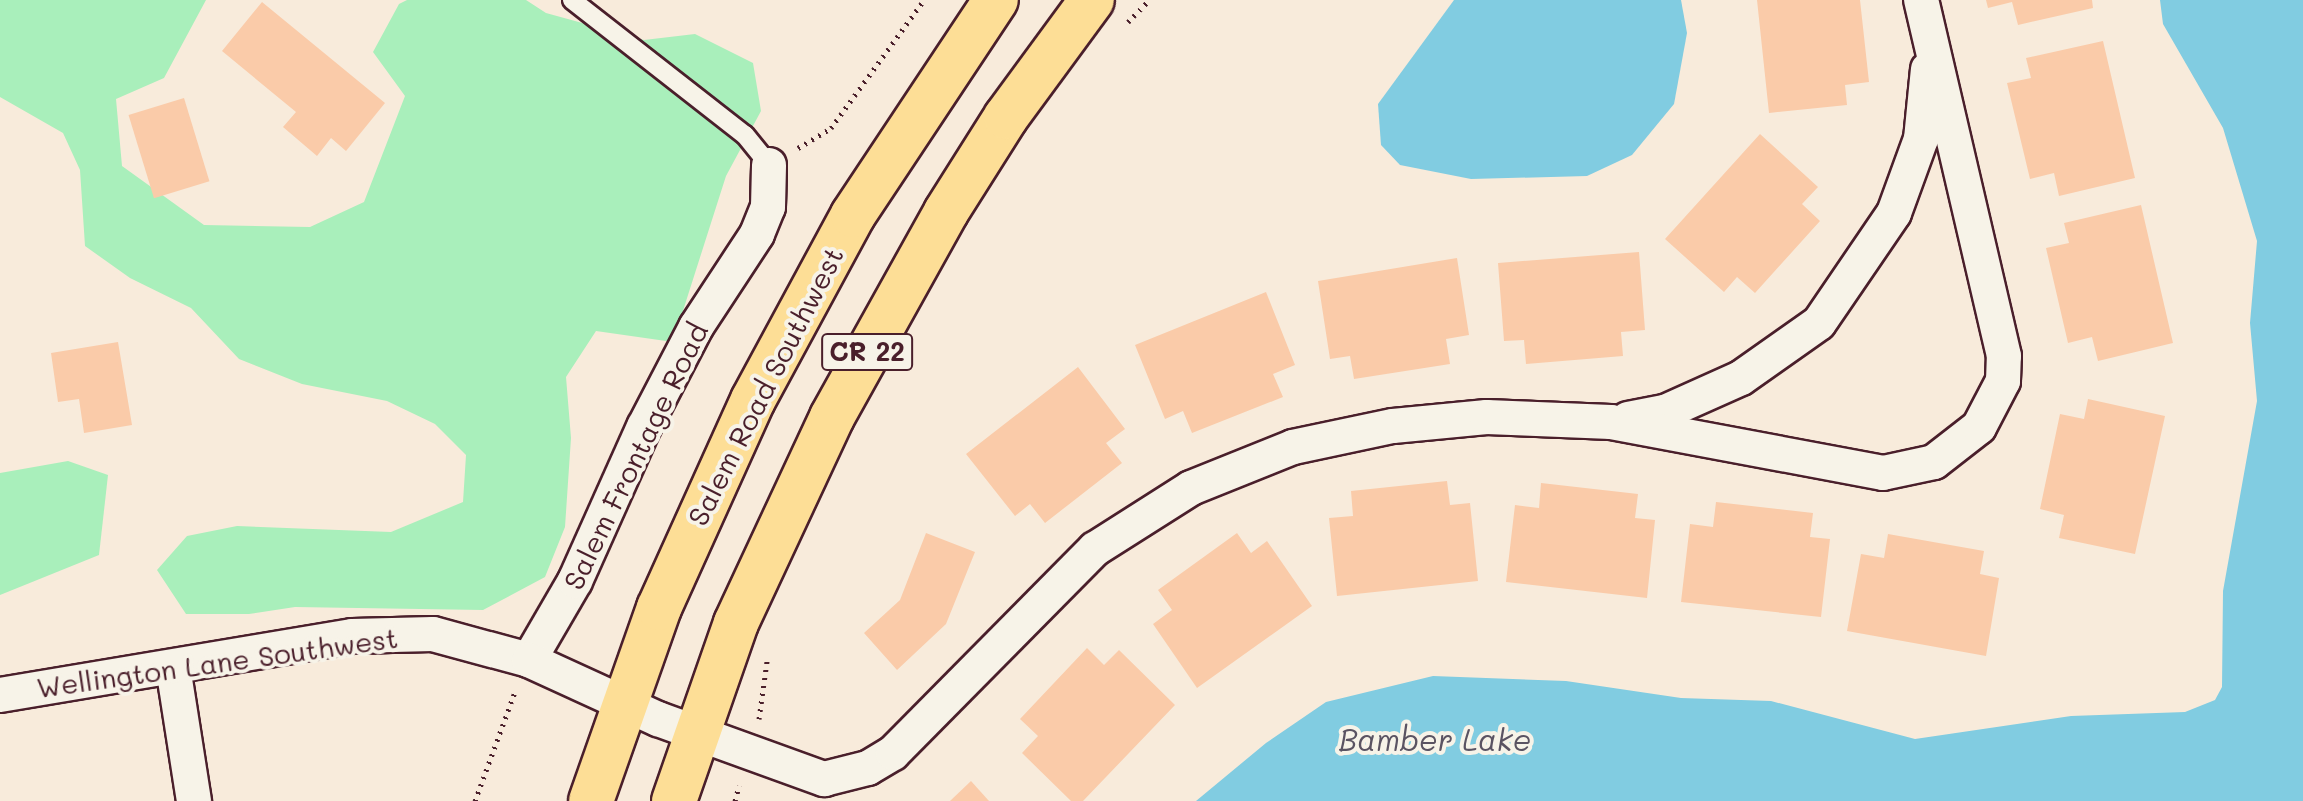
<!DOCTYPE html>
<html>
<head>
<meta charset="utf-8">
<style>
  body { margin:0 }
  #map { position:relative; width:2303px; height:801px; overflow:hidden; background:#f8ebdb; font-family:Mali,sans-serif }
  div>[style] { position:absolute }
  .green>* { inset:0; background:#a9efbb }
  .water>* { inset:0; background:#81cce1 }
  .building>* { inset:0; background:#facba9; transform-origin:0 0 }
  .path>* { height:5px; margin-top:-2.5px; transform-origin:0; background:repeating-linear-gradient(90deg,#4a1f2b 0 2px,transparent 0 8px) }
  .roads { filter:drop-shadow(2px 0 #4a1f2b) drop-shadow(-2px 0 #4a1f2b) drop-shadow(0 2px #4a1f2b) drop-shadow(0 -2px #4a1f2b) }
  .lane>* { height:18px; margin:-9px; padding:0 9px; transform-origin:9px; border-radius:9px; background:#f7f3e8 }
  .street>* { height:34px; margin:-17px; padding:0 17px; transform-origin:17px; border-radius:17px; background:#f7f3e8 }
  .primary>* { height:44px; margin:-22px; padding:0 22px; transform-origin:22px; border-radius:22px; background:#fdde96 }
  span { translate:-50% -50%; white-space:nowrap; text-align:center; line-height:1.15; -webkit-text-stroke:8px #f7f3e8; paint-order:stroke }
  .shield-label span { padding:2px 6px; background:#f7f3e8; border:2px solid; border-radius:6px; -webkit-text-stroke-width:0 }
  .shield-label { font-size:26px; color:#4a1f2b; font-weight:700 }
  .street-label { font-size:28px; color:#4a1f2b }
  .water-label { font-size:30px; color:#5a5362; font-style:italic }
</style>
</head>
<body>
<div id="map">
  <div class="green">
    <i style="clip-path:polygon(0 0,206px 0,164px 78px,116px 99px,122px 166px,204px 225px,310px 227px,364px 202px,405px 96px,373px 52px,399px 4px,407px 0,526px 0,546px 13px,644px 40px,695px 34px,753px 63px,761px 111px,726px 176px,673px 342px,596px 331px,566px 377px,571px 438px,565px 527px,545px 577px,483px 610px,295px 607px,249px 614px,186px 614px,157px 570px,187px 536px,237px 526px,391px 532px,463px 502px,466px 455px,435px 424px,387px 401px,302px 384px,239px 359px,191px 308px,130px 278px,85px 246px,80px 170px,63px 133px,0 97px)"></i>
    <i style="clip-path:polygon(68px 461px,108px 475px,99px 555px,0 595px,0 473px)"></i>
  </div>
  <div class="water">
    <i style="clip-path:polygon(1454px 0,1681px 0,1687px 33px,1674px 104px,1632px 155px,1587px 176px,1471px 179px,1400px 165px,1381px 145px,1378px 104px)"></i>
    <i style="clip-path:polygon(2160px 0,2303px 0,2303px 801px,1196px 801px,1266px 743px,1326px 702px,1433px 676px,1566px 681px,1681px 698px,1771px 701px,1915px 739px,2071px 716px,2185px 712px,2215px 700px,2222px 687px,2223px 591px,2257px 401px,2250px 323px,2257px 241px,2223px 128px,2163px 24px)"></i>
  </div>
  <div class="building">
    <i style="clip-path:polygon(1757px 0,1860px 0,1869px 82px,1845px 85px,1847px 105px,1769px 113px)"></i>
    <i style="clip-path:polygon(1986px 0,2092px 0,2093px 8px,2018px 25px,2012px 2px,1988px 8px)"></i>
    <i style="clip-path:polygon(262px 2px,385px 103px,346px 151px,331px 138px,317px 156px,283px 127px,296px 112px,222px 51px)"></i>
    <i style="clip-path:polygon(2103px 41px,2135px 178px,2059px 196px,2054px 173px,2030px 179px,2007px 83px,2031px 78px,2026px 58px)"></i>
    <i style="left:184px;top:98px;width:87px;height:58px;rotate:73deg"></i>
    <i style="clip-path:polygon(1760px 134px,1818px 187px,1802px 204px,1820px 221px,1755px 293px,1737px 277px,1724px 292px,1665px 239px)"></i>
    <i style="clip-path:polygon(2141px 205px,2173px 343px,2098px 361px,2092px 337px,2068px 343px,2046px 248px,2069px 243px,2064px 223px)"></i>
    <i style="clip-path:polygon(1639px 252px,1645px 330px,1621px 332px,1623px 356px,1526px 364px,1524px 340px,1504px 341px,1498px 263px)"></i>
    <i style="clip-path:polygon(1457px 258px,1469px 335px,1446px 339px,1450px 364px,1354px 379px,1350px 356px,1330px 359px,1318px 281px)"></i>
    <i style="clip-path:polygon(1266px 292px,1295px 365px,1273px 374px,1283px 397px,1192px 433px,1183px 411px,1165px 419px,1135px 345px)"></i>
    <i style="clip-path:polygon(118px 342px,132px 425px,84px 433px,79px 399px,58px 402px,51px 353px)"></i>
    <i style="clip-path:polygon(1078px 367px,1125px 429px,1106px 443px,1122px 463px,1045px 523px,1030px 504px,1015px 516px,966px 454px)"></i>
    <i style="clip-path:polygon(2088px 399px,2165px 416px,2135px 554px,2059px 538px,2064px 515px,2040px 509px,2060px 414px,2084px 419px)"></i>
    <i style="clip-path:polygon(1447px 481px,1450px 505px,1470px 503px,1478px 581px,1337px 596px,1329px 518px,1353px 516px,1351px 491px)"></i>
    <i style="clip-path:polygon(1541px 483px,1638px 494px,1635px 518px,1655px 520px,1647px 598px,1506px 582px,1515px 505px,1539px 508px)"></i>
    <i style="clip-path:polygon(1716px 502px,1813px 513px,1810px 537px,1830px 539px,1821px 617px,1681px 602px,1690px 524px,1713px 527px)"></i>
    <i style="clip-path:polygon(926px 533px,975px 552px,946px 624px,897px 670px,864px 633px,900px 600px)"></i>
    <i style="clip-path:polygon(1237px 533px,1251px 553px,1267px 541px,1312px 606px,1197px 688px,1153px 624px,1172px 610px,1158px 590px)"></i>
    <i style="clip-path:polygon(1888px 534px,1984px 551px,1980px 574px,1999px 578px,1986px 656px,1847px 631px,1861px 554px,1884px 558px)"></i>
    <i style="clip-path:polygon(1087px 648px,1104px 665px,1119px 650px,1175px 705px,1083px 801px,1071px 801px,1022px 753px,1038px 736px,1020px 719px)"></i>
    <i style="clip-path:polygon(971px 781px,989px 801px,950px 801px)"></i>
  </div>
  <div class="path">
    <i style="left:1128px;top:22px;width:30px;rotate:-46deg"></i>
    <i style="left:798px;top:148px;width:39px;rotate:-31deg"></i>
    <i style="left:831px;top:128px;width:158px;rotate:-54deg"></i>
    <i style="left:759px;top:719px;width:59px;rotate:-82.1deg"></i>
    <i style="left:475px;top:801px;width:119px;rotate:-69.9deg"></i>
    <i style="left:735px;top:801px;width:16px;rotate:-75deg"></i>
  </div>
  <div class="roads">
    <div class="lane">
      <i style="left:572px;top:0;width:219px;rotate:38deg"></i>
      <i style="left:745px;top:135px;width:38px;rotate:51deg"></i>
    </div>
    <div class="street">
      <i style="left:1628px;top:419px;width:38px;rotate:-11deg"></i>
      <i style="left:1665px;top:412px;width:83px;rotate:-24.1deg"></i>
      <i style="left:1741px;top:378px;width:95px;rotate:-35.2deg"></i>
      <i style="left:1819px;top:323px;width:133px;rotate:-55.7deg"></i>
      <i style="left:1894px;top:213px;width:79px;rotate:-70deg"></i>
      <i style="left:1921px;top:139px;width:70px;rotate:-84.3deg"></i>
      <i style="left:529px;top:660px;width:91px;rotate:-59.8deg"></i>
      <i style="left:575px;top:581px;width:169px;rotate:-65.9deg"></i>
      <i style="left:644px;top:427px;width:113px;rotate:-62.5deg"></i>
      <i style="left:696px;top:327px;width:111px;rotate:-56.7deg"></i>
      <i style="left:757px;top:234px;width:29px;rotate:-68deg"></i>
      <i style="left:768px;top:207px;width:42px;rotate:-88.6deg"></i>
      <i style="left:173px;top:667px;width:136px;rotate:81.1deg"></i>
      <i style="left:0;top:695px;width:357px;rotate:-9.5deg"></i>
      <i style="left:352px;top:636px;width:81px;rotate:-1.4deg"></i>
      <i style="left:433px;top:634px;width:99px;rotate:15.2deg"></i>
      <i style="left:529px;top:660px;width:142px;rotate:24.6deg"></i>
      <i style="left:658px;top:719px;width:177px;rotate:19.9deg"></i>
      <i style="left:824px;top:779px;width:45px;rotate:-14deg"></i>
      <i style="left:868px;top:768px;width:29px;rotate:-31deg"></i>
      <i style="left:893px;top:753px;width:287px;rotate:-45.3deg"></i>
      <i style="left:1095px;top:549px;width:114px;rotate:-32.4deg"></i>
      <i style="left:1191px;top:488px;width:110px;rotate:-21.9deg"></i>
      <i style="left:1293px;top:447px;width:102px;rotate:-11.9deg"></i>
      <i style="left:1393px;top:426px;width:94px;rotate:-5.5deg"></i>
      <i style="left:1487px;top:417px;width:124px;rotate:2.3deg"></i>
      <i style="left:1611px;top:422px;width:277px;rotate:10.6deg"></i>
      <i style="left:1883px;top:473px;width:52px;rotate:-12.2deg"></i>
      <i style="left:1934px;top:462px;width:57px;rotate:-37.9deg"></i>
      <i style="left:1979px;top:427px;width:52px;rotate:-62.4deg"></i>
      <i style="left:2003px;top:381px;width:25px;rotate:-88deg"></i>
      <i style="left:2004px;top:356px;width:366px;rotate:-103.1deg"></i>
    </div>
    <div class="primary">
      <i style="left:591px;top:801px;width:205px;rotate:-70.6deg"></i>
      <i style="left:659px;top:608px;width:228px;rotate:-65.7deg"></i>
      <i style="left:753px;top:400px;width:210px;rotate:-61.6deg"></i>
      <i style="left:853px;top:215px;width:258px;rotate:-56.4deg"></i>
      <i style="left:674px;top:801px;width:188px;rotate:-70.8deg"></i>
      <i style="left:736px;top:623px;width:227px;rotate:-65deg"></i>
      <i style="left:832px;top:417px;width:235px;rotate:-60.9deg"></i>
      <i style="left:946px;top:212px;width:112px;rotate:-57.7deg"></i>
      <i style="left:1006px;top:117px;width:145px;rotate:-53.7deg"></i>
    </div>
  </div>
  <div class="shield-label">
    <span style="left:867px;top:352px">CR 22</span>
  </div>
  <div class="street-label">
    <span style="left:765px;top:386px;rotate:-63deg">Salem Road Southwest</span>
    <span style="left:635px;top:456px;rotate:-64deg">Salem Frontage Road</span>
    <span style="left:217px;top:662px;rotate:-8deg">Wellington Lane Southwest</span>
  </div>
  <div class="water-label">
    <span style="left:1435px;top:739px">Bamber Lake</span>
  </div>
</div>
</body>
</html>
